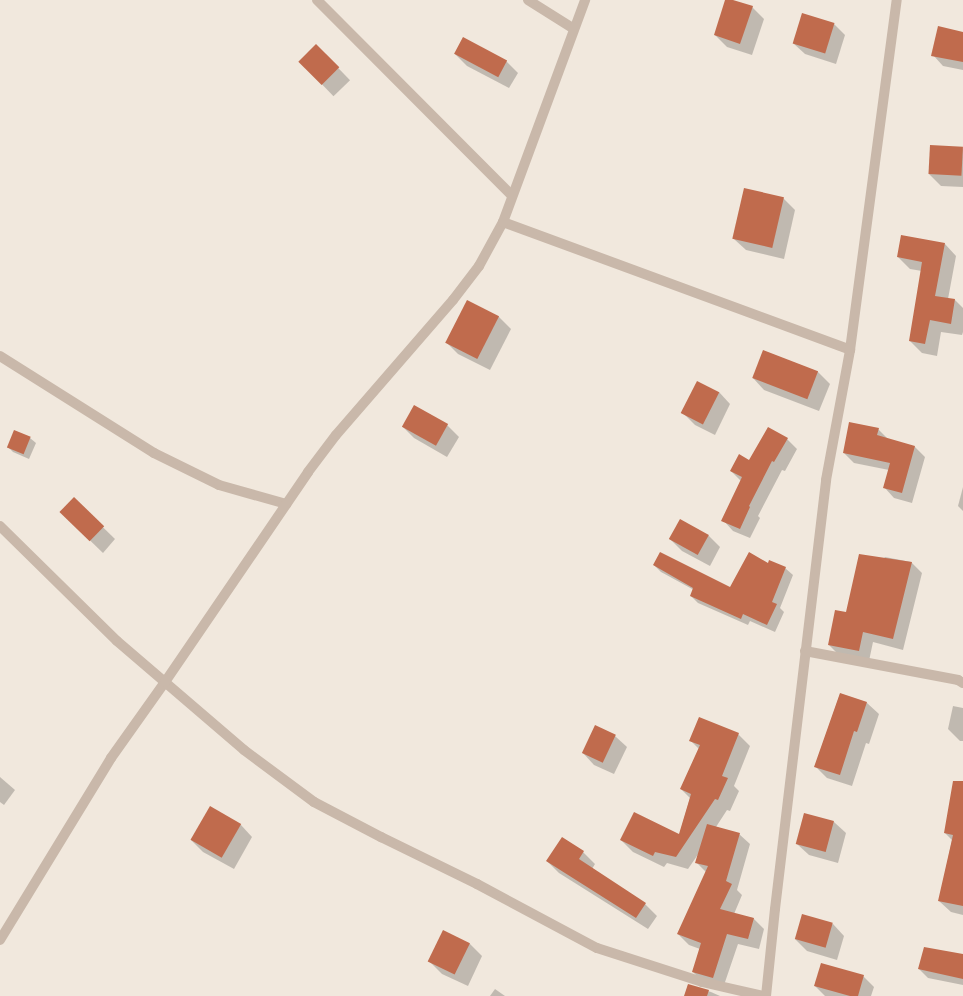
<!DOCTYPE html>
<html>
<head>
<meta charset="utf-8">
<style>
  body { margin:0 }
  #map { position:relative; width:963px; height:996px; overflow:hidden; background:#f1e8dd; font-family:Overpass,sans-serif }
  div>[style] { position:absolute }
  .shadow>* { inset:0; background:#0003; transform-origin:0 0 }
  .building>* { inset:0; background:#c06b4d; transform-origin:0 0 }
  .street>* { height:10px; margin:-5px; padding:0 5px; transform-origin:5px; border-radius:5px; background:#c9b8aa }
  span { translate:-50% -50%; white-space:nowrap; text-align:center; line-height:1.15; -webkit-text-stroke:3px #f9f2ea; paint-order:stroke }
</style>
</head>
<body>
<div id="map">
  <div class="shadow">
    <i style="clip-path:polygon(726px 0,752px 7px,764px 19px,752px 55px,727px 47px,715px 35px)"></i>
    <i style="clip-path:polygon(833px 23px,845px 35px,836px 64px,805px 54px,793px 43px)"></i>
    <i style="clip-path:polygon(963px 33px,963px 70px,943px 66px,933px 55px)"></i>
    <i style="left:316px;top:45px;width:49px;height:23px;rotate:46deg"></i>
    <i style="clip-path:polygon(455px 54px,506px 61px,518px 73px,509px 88px,467px 66px)"></i>
    <i style="clip-path:polygon(963px 148px,963px 187px,941px 186px,929px 174px)"></i>
    <i style="clip-path:polygon(783px 198px,795px 210px,784px 259px,746px 250px,734px 239px)"></i>
    <i style="clip-path:polygon(945px 244px,956px 256px,948px 299px,955px 300px,963px 308px,963px 332px,962px 335px,941px 332px,937px 356px,922px 353px,910px 341px,922px 271px,910px 269px,898px 257px)"></i>
    <i style="clip-path:polygon(467px 301px,499px 317px,511px 329px,490px 370px,458px 354px,447px 343px)"></i>
    <i style="clip-path:polygon(764px 351px,818px 372px,830px 384px,819px 411px,764px 390px,753px 378px)"></i>
    <i style="clip-path:polygon(719px 392px,730px 404px,715px 435px,695px 425px,683px 413px)"></i>
    <i style="clip-path:polygon(447px 425px,459px 437px,447px 457px,414px 438px,402px 426px)"></i>
    <i style="clip-path:polygon(878px 429px,888px 439px,915px 447px,925px 457px,912px 503px,894px 498px,884px 487px,889px 470px,854px 463px,844px 453px)"></i>
    <i style="clip-path:polygon(30px 438px,36px 443px,29px 459px,13px 452px,8px 447px)"></i>
    <i style="clip-path:polygon(787px 439px,797px 449px,785px 471px,782px 470px,758px 516px,760px 518px,750px 538px,733px 531px,723px 520px,741px 481px,731px 471px)"></i>
    <i style="clip-path:polygon(963px 487px,963px 511px,958px 506px)"></i>
    <i style="clip-path:polygon(74px 499px,115px 539px,103px 553px,73px 524px)"></i>
    <i style="clip-path:polygon(680px 520px,709px 536px,720px 547px,710px 566px,682px 551px,670px 539px)"></i>
    <i style="clip-path:polygon(885px 557px,911px 562px,922px 573px,903px 650px,873px 642px,869px 661px,840px 656px,829px 645px,847px 613px)"></i>
    <i style="clip-path:polygon(768px 564px,785px 568px,793px 575px,780px 608px,784px 612px,775px 632px,750px 621px,748px 625px,698px 603px,691px 596px,694px 590px,661px 572px,654px 565px,730px 588px)"></i>
    <i style="clip-path:polygon(840px 694px,867px 703px,879px 714px,869px 744px,866px 743px,852px 786px,827px 778px,815px 766px)"></i>
    <i style="clip-path:polygon(953px 706px,963px 708px,963px 741px,960px 741px,948px 729px)"></i>
    <i style="clip-path:polygon(738px 734px,750px 746px,734px 786px,739px 791px,730px 811px,727px 810px,716px 827px,739px 834px,750px 844px,737px 890px,742px 895px,734px 914px,753px 918px,764px 929px,759px 949px,738px 944px,723px 988px,703px 982px,693px 972px,700px 949px,689px 945px,678px 934px,706px 872px,696px 862px,699px 853px,688px 869px,667px 863px,664px 867px,633px 852px,621px 840px,679px 836px,690px 798px,681px 789px,699px 749px,690px 740px)"></i>
    <i style="clip-path:polygon(615px 736px,627px 747px,614px 774px,594px 765px,583px 753px)"></i>
    <i style="clip-path:polygon(0 777px,15px 790px,4px 805px,0 802px)"></i>
    <i style="clip-path:polygon(805px 814px,834px 822px,846px 833px,838px 863px,809px 855px,797px 844px)"></i>
    <i style="clip-path:polygon(963px 814px,963px 915px,951px 912px,939px 901px,952px 840px,945px 833px)"></i>
    <i style="clip-path:polygon(241px 825px,252px 837px,234px 869px,203px 852px,191px 840px)"></i>
    <i style="clip-path:polygon(583px 852px,595px 864px,592px 869px,645px 904px,657px 916px,648px 929px,559px 873px,547px 861px)"></i>
    <i style="clip-path:polygon(833px 924px,844px 936px,837px 960px,807px 951px,795px 939px)"></i>
    <i style="clip-path:polygon(444px 932px,470px 944px,482px 956px,468px 986px,442px 974px,430px 962px)"></i>
    <i style="clip-path:polygon(963px 955px,963px 985px,928px 978px,919px 969px)"></i>
    <i style="clip-path:polygon(863px 976px,874px 987px,871px 996px,825px 996px,815px 986px)"></i>
    <i style="clip-path:polygon(688px 985px,711px 992px,720px 996px,685px 996px)"></i>
    <i style="clip-path:polygon(495px 989px,505px 996px,490px 996px)"></i>
  </div>
  <div class="building">
    <i style="clip-path:polygon(725px 0,733px 0,753px 6px,740px 44px,714px 35px)"></i>
    <i style="left:802px;top:13px;width:34px;height:32px;rotate:17deg"></i>
    <i style="clip-path:polygon(938px 26px,963px 32px,963px 62px,931px 56px)"></i>
    <i style="left:463px;top:37px;width:50px;height:19px;rotate:28deg"></i>
    <i style="left:316px;top:44px;width:33px;height:25px;rotate:45deg"></i>
    <i style="left:930px;top:145px;width:33px;height:29px;rotate:3deg"></i>
    <i style="left:744px;top:188px;width:41px;height:52px;rotate:13deg"></i>
    <i style="clip-path:polygon(901px 235px,945px 243px,935px 296px,955px 299px,951px 324px,930px 320px,925px 344px,909px 341px,922px 262px,897px 257px)"></i>
    <i style="left:467px;top:300px;width:36px;height:48px;rotate:27deg"></i>
    <i style="left:763px;top:350px;width:59px;height:30px;rotate:21deg"></i>
    <i style="left:697px;top:381px;width:25px;height:36px;rotate:27deg"></i>
    <i style="left:414px;top:405px;width:39px;height:25px;rotate:29deg"></i>
    <i style="clip-path:polygon(849px 422px,879px 428px,877px 435px,915px 446px,902px 493px,883px 488px,890px 463px,843px 453px)"></i>
    <i style="clip-path:polygon(768px 427px,788px 438px,774px 462px,772px 461px,749px 506px,750px 507px,740px 529px,721px 521px,742px 477px,730px 471px,739px 454px,749px 460px)"></i>
    <i style="left:14px;top:430px;width:18px;height:19px;rotate:22deg"></i>
    <i style="left:74px;top:497px;width:42px;height:21px;rotate:44deg"></i>
    <i style="left:680px;top:519px;width:33px;height:23px;rotate:29deg"></i>
    <i style="clip-path:polygon(660px 552px,730px 587px,749px 552px,768px 563px,769px 560px,786px 567px,772px 602px,777px 604px,767px 625px,743px 614px,741px 619px,690px 596px,693px 588px,653px 565px)"></i>
    <i style="clip-path:polygon(859px 554px,912px 562px,893px 639px,863px 632px,859px 651px,828px 645px,835px 610px,846px 612px)"></i>
    <i style="clip-path:polygon(840px 693px,867px 702px,857px 732px,854px 731px,840px 775px,814px 767px)"></i>
    <i style="clip-path:polygon(699px 717px,739px 733px,722px 776px,728px 778px,718px 800px,715px 799px,676px 857px,655px 852px,653px 856px,620px 840px,634px 812px,679px 834px,691px 794px,680px 789px,700px 745px,689px 741px)"></i>
    <i style="left:595px;top:725px;width:23px;height:31px;rotate:25deg"></i>
    <i style="clip-path:polygon(953px 781px,963px 781px,963px 906px,938px 901px,953px 835px,944px 833px)"></i>
    <i style="left:210px;top:806px;width:36px;height:39px;rotate:30deg"></i>
    <i style="left:804px;top:813px;width:31px;height:32px;rotate:15deg"></i>
    <i style="clip-path:polygon(707px 824px,740px 833px,726px 881px,732px 884px,720px 909px,754px 918px,748px 939px,727px 934px,713px 978px,692px 972px,701px 943px,677px 934px,708px 866px,695px 863px)"></i>
    <i style="clip-path:polygon(562px 837px,584px 851px,579px 859px,646px 903px,636px 918px,546px 861px)"></i>
    <i style="left:802px;top:914px;width:32px;height:26px;rotate:16deg"></i>
    <i style="left:443px;top:930px;width:30px;height:35px;rotate:26deg"></i>
    <i style="clip-path:polygon(924px 947px,963px 954px,963px 979px,918px 969px)"></i>
    <i style="clip-path:polygon(821px 963px,864px 975px,858px 996px,850px 996px,814px 986px)"></i>
    <i style="clip-path:polygon(688px 984px,709px 990px,707px 996px,684px 996px)"></i>
  </div>
  <div class="street">
    <i style="left:317px;top:0;width:276px;rotate:45.1deg"></i>
    <i style="left:528px;top:0;width:54px;rotate:32.2deg"></i>
    <i style="left:503px;top:222px;width:370px;rotate:20.2deg"></i>
    <i style="left:0;top:356px;width:182px;rotate:32.2deg"></i>
    <i style="left:154px;top:453px;width:72px;rotate:26.2deg"></i>
    <i style="left:219px;top:485px;width:70px;rotate:15.8deg"></i>
    <i style="left:0;top:526px;width:164px;rotate:44.5deg"></i>
    <i style="left:117px;top:641px;width:167px;rotate:40.6deg"></i>
    <i style="left:244px;top:750px;width:87px;rotate:36.6deg"></i>
    <i style="left:314px;top:802px;width:76px;rotate:27.6deg"></i>
    <i style="left:381px;top:837px;width:107px;rotate:26.1deg"></i>
    <i style="left:477px;top:884px;width:136px;rotate:28.1deg"></i>
    <i style="left:597px;top:948px;width:110px;rotate:17.9deg"></i>
    <i style="left:702px;top:982px;width:63px;rotate:12.9deg"></i>
    <i style="left:805px;top:651px;width:156px;rotate:10.7deg"></i>
    <i style="left:958px;top:680px;width:6px;rotate:31deg"></i>
    <i style="left:0;top:940px;width:213px;rotate:-58.6deg"></i>
    <i style="left:111px;top:758px;width:93px;rotate:-54.6deg"></i>
    <i style="left:165px;top:682px;width:254px;rotate:-55.7deg"></i>
    <i style="left:308px;top:472px;width:46px;rotate:-52.9deg"></i>
    <i style="left:336px;top:435px;width:179px;rotate:-49.1deg"></i>
    <i style="left:453px;top:300px;width:43px;rotate:-52.6deg"></i>
    <i style="left:479px;top:266px;width:50px;rotate:-61.4deg"></i>
    <i style="left:503px;top:222px;width:237px;rotate:-69.7deg"></i>
    <i style="left:766px;top:996px;width:87px;rotate:-84.1deg"></i>
    <i style="left:775px;top:909px;width:432px;rotate:-83.2deg"></i>
    <i style="left:826px;top:480px;width:132px;rotate:-79.5deg"></i>
    <i style="left:850px;top:350px;width:353px;rotate:-82.4deg"></i>
  </div>
</div>
</body>
</html>
